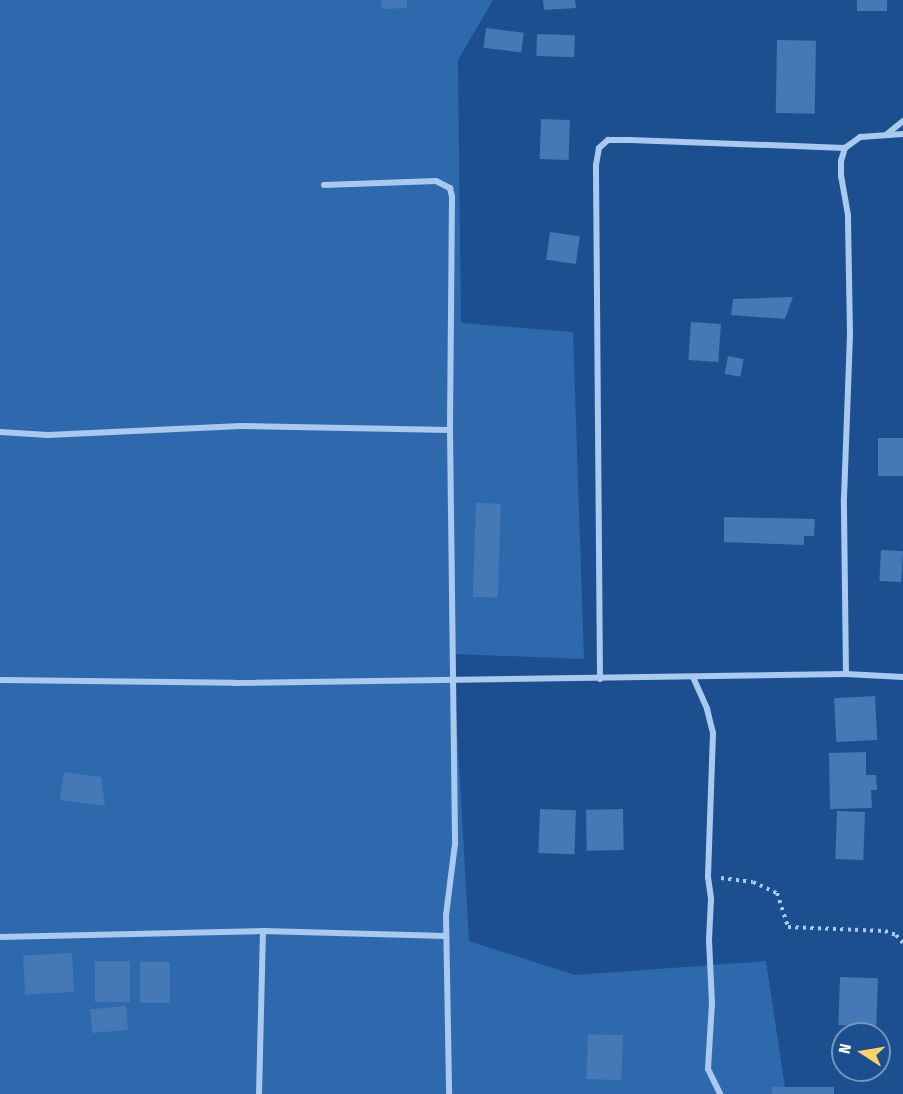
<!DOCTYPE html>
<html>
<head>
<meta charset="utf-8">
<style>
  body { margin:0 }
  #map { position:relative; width:903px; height:1094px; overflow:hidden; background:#1b4f8f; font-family:"Fira Sans Condensed",sans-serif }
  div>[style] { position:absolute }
  .green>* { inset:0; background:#2e69ad }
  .building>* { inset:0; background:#4478b7; transform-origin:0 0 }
  .path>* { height:4px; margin-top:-2px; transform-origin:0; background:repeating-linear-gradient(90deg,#a9c9ee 0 3px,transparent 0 7.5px) }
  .street>* { height:6px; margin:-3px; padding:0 3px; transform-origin:3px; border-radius:3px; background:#a9c9ee }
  span { translate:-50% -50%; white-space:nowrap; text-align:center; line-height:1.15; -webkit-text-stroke:6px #1b4f8f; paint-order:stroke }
  .north { position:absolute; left:831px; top:1022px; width:60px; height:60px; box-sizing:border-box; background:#1b4f8f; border:2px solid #7695bc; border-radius:50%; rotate:282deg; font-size:16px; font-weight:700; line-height:24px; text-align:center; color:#fff }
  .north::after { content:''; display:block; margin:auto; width:21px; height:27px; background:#ffd166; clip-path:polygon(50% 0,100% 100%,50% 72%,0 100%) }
</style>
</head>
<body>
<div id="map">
  <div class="green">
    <i style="clip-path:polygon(0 0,493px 0,458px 60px,461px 323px,573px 332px,584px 659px,453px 654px,469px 941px,575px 975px,766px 961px,786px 1094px,0 1094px)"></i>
  </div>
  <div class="building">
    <i style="clip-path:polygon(381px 0,407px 0,407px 8px,382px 9px)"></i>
    <i style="clip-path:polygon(543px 0,575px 0,576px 8px,544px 10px)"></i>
    <i style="left:857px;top:0;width:30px;height:11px"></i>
    <i style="left:486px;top:28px;width:38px;height:20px;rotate:7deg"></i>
    <i style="left:537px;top:34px;width:38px;height:22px;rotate:2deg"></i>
    <i style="left:777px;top:40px;width:39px;height:73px;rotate:1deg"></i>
    <i style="left:541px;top:119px;width:29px;height:40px;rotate:2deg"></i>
    <i style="left:550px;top:232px;width:30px;height:28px;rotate:8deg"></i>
    <i style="clip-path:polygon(793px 297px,785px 319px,731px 315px,733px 299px)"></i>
    <i style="left:691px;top:322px;width:30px;height:38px;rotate:4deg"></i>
    <i style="left:728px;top:356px;width:16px;height:18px;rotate:11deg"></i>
    <i style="left:878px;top:438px;width:25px;height:38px"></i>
    <i style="left:476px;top:503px;width:25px;height:94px;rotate:2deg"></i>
    <i style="clip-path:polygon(724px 517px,815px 519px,814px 536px,804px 536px,804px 545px,724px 542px)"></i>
    <i style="left:881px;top:550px;width:22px;height:31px;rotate:3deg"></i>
    <i style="left:875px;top:696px;width:44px;height:41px;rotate:87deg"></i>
    <i style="clip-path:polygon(866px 752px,866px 775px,876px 775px,877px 790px,871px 790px,872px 808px,830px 809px,829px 753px)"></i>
    <i style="clip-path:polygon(64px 772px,101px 777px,105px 806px,60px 800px)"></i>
    <i style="left:540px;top:809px;width:36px;height:44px;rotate:2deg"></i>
    <i style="left:623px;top:809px;width:41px;height:37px;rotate:89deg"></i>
    <i style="left:837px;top:811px;width:28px;height:48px;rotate:2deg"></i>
    <i style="left:72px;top:953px;width:39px;height:49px;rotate:87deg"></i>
    <i style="left:95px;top:961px;width:35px;height:41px"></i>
    <i style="left:140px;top:962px;width:30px;height:41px"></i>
    <i style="left:840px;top:977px;width:38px;height:48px;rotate:2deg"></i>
    <i style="left:126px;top:1006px;width:24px;height:36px;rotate:85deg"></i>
    <i style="left:588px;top:1034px;width:35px;height:45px;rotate:2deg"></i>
    <i style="left:772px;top:1087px;width:62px;height:7px"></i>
  </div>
  <div class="path">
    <i style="left:721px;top:878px;width:32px;rotate:7deg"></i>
    <i style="left:753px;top:882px;width:26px;rotate:25deg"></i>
    <i style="left:777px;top:893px;width:36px;rotate:72deg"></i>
    <i style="left:788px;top:927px;width:97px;rotate:2.4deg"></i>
    <i style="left:885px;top:931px;width:12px;rotate:20deg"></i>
    <i style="left:896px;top:935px;width:11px;rotate:49deg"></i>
  </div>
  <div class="street">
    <i style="left:887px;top:134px;width:21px;rotate:-39deg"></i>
    <i style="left:324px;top:185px;width:112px;rotate:-2deg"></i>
    <i style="left:436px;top:181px;width:16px;rotate:27deg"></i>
    <i style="left:450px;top:188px;width:9px;rotate:77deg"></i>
    <i style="left:452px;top:197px;width:233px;rotate:90.5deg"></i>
    <i style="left:450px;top:430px;width:414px;rotate:89.3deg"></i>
    <i style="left:455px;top:844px;width:72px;rotate:97.2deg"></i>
    <i style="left:446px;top:915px;width:179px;rotate:89deg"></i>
    <i style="left:0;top:432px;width:48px;rotate:3.6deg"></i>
    <i style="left:48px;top:435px;width:193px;rotate:-2.7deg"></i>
    <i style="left:241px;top:426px;width:209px;rotate:1.1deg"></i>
    <i style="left:846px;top:674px;width:176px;rotate:-90.7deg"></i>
    <i style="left:844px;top:498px;width:164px;rotate:-87.9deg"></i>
    <i style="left:850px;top:334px;width:119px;rotate:-91deg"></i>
    <i style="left:848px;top:215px;width:40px;rotate:-100deg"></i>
    <i style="left:841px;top:176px;width:15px;rotate:-90deg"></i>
    <i style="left:841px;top:161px;width:14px;rotate:-73deg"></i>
    <i style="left:845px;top:148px;width:19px;rotate:-36deg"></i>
    <i style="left:860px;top:137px;width:43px;rotate:-4deg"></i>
    <i style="left:693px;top:677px;width:35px;rotate:66deg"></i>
    <i style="left:707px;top:709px;width:25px;rotate:76deg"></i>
    <i style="left:713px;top:733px;width:144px;rotate:92deg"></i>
    <i style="left:708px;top:877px;width:22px;rotate:82deg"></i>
    <i style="left:711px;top:899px;width:41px;rotate:92.8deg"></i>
    <i style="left:709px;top:940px;width:63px;rotate:87.3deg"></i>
    <i style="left:712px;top:1003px;width:66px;rotate:93.5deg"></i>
    <i style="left:708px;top:1069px;width:28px;rotate:64deg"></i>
    <i style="left:600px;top:679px;width:514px;rotate:-90.45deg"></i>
    <i style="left:596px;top:165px;width:17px;rotate:-80deg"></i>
    <i style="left:599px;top:148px;width:12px;rotate:-42deg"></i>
    <i style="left:608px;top:140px;width:22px"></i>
    <i style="left:630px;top:140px;width:215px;rotate:2.1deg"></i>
    <i style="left:0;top:680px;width:234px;rotate:0.7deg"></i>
    <i style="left:234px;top:683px;width:612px;rotate:-0.84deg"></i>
    <i style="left:846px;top:674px;width:57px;rotate:3deg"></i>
    <i style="left:0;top:937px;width:263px;rotate:-1.3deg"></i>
    <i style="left:259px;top:1094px;width:163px;rotate:-88.6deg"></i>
    <i style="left:263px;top:931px;width:183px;rotate:1.6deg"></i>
  </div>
  <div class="north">N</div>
</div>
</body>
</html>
